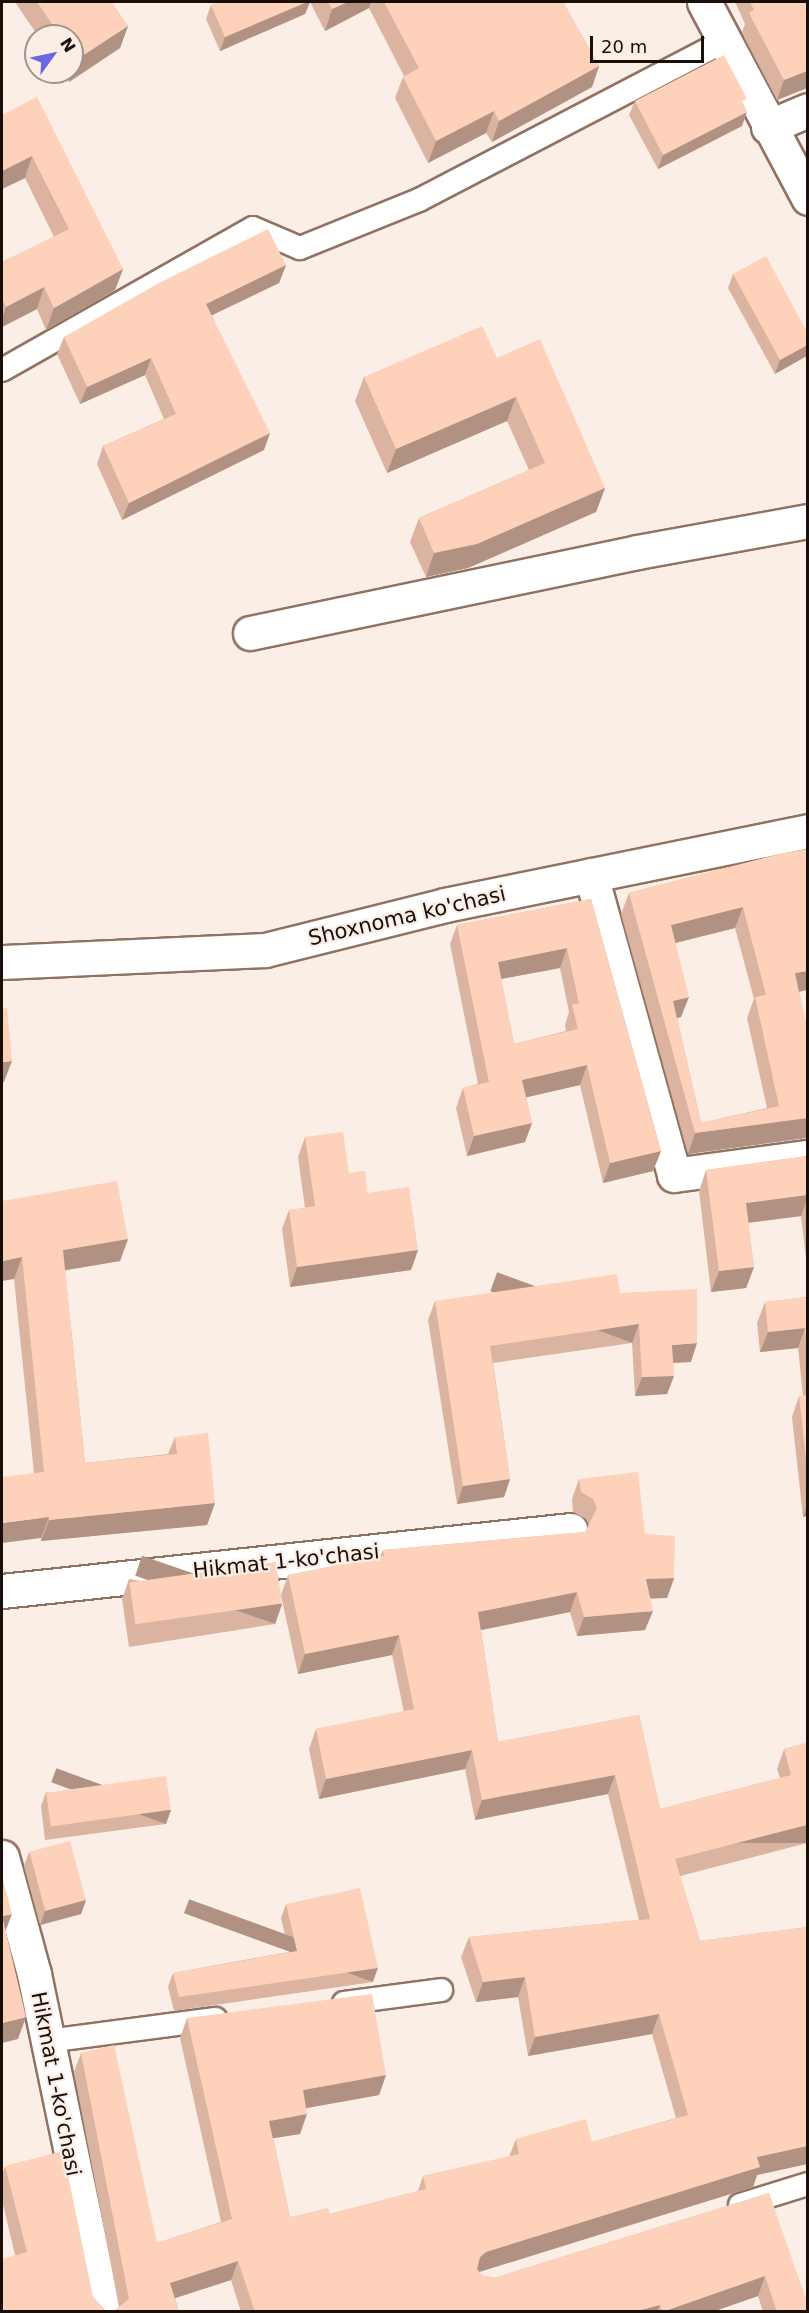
<!DOCTYPE html>
<html>
<head>
<meta charset="utf-8">
<style>
  body { margin:0 }
  #map { position:relative; width:809px; height:2313px; overflow:hidden; background:#fbeee6; font-family:"DejaVu Sans",sans-serif }
  div>[style] { position:absolute }
  .roads { filter:drop-shadow(2px 0 #907262) drop-shadow(-2px 0 #907262) drop-shadow(0 2px #907262) drop-shadow(0 -2px #907262) }
  .service>* { height:22px; margin:-11px; padding:0 11px; transform-origin:11px; border-radius:11px; background:#fff }
  .minor>* { height:33px; margin:-16.5px; padding:0 16.5px; transform-origin:16.5px; border-radius:16.5px; background:#fff }
  .wall>* { inset:0; background:#dab4a0 }
  .shaded-wall>* { inset:0; background:#b19282; transform-origin:0 0 }
  .building>* { inset:0; background:#fdd1ba; transform-origin:0 0 }
  span { translate:-50% -50%; white-space:nowrap; text-align:center; line-height:1.15; -webkit-text-stroke:4.5px #fbeee6; paint-order:stroke }
  .street-label { font-size:21px; color:#190e08 }
  .frame { position:absolute; inset:0; border:3px solid #190e08; pointer-events:none }
  .north { position:absolute; left:24px; top:24px; width:60px; height:60px; box-sizing:border-box; background:#fbeee6; border:2px solid #a1948d; border-radius:50%; rotate:57deg; font-size:16px; font-weight:700; line-height:24px; text-align:center; color:#190e08 }
  .north::after { content:''; display:block; margin:auto; width:21px; height:27px; background:#6868e2; clip-path:polygon(50% 0,100% 100%,50% 72%,0 100%) }
  .scale { position:absolute; left:590px; top:36px; width:114px; height:27px; box-sizing:border-box; border:3px solid #190e08; border-top:0; padding-left:8px; font-size:18px; line-height:21px; white-space:nowrap; color:#190e08; -webkit-text-stroke:4px #fbeee6; paint-order:stroke }
</style>
</head>
<body>
<div id="map">
  <div class="roads">
    <div class="service">
      <i style="left:2px;top:370px;width:288px;rotate:-29.5deg"></i>
      <i style="left:253px;top:228px;width:51px;rotate:23.1deg"></i>
      <i style="left:300px;top:248px;width:128px;rotate:-22deg"></i>
      <i style="left:419px;top:200px;width:343px;rotate:-27.5deg"></i>
      <i style="left:344px;top:2003px;width:98px;rotate:-7.6deg"></i>
      <i style="left:48px;top:2041px;width:169px;rotate:-7.5deg"></i>
      <i style="left:740px;top:2205px;width:71px;rotate:-17.2deg"></i>
    </div>
    <div class="minor">
      <i style="left:704px;top:2px;width:222px;rotate:62deg"></i>
      <i style="left:768px;top:127px;width:43px;rotate:-23deg"></i>
      <i style="left:250px;top:633px;width:395px;rotate:-11.8deg"></i>
      <i style="left:637px;top:552px;width:174px;rotate:-10.3deg"></i>
      <i style="left:591px;top:875px;width:311px;rotate:74.5deg"></i>
      <i style="left:674px;top:1175px;width:135px;rotate:-7.7deg"></i>
      <i style="left:2px;top:962px;width:263px;rotate:-2.6deg"></i>
      <i style="left:265px;top:950px;width:186px;rotate:-14deg"></i>
      <i style="left:445px;top:905px;width:370px;rotate:-11.5deg"></i>
      <i style="left:2px;top:1591px;width:572px;rotate:-6.12deg"></i>
      <i style="left:2px;top:1857px;width:121px;rotate:74.7deg"></i>
      <i style="left:34px;top:1974px;width:345px;rotate:78.3deg"></i>
    </div>
  </div>
  <div class="wall">
    <i style="clip-path:polygon(15px 2px,111px 2px,128px 26px,120px 48px,69px 82px,62px 72px,72px 72px,72px 36px,38px 36px)"></i>
    <i style="clip-path:polygon(220px 2px,310px 2px,305px 14px,220px 51px,206px 19px,211px 5px)"></i>
    <i style="clip-path:polygon(312px 2px,563px 2px,599px 66px,592px 87px,492px 142px,486px 133px,428px 163px,395px 98px,403px 77px,404px 76px,369px 8px,325px 31px,311px 4px)"></i>
    <i style="clip-path:polygon(735px 2px,807px 2px,807px 88px,777px 100px,745px 39px,742px 32px,745px 24px)"></i>
    <i style="clip-path:polygon(635px 101px,745px 106px,742px 126px,658px 169px,629px 115px)"></i>
    <i style="clip-path:polygon(2px 115px,123px 269px,115px 290px,46px 330px,37px 309px,2px 327px,2px 262px,54px 237px,25px 178px,2px 189px)"></i>
    <i style="clip-path:polygon(286px 265px,279px 283px,212px 315px,264px 450px,122px 520px,97px 464px,103px 446px,164px 419px,145px 375px,80px 404px,57px 354px,64px 337px)"></i>
    <i style="clip-path:polygon(733px 274px,807px 332px,775px 374px,728px 288px)"></i>
    <i style="clip-path:polygon(497px 358px,605px 488px,596px 512px,468px 568px,426px 577px,410px 542px,419px 518px,529px 470px,507px 421px,387px 473px,355px 401px,364px 377px)"></i>
    <i style="clip-path:polygon(evenodd,780px 854px,807px 990px,799px 992px,807px 1029px,807px 1139px,806px 1138px,688px 1154px,621px 914px,629px 893px,780px 854px,735px 928px,754px 999px,747px 1018px,767px 1108px,701px 1123px,677px 1018px,681px 1017px,675px 943px,735px 928px)"></i>
    <i style="clip-path:polygon(evenodd,591px 899px,661px 1151px,653px 1171px,603px 1183px,580px 1085px,526px 1097px,532px 1123px,525px 1142px,467px 1156px,456px 1108px,463px 1088px,478px 1084px,450px 944px,457px 925px,591px 899px,560px 968px,569px 1012px,565px 1025px,566px 1031px,514px 1044px,501px 979px,560px 968px)"></i>
    <i style="clip-path:polygon(305px 1137px,349px 1173px,418px 1250px,411px 1270px,290px 1287px,282px 1229px,289px 1210px,305px 1208px,298px 1157px)"></i>
    <i style="clip-path:polygon(807px 1156px,807px 1266px,801px 1216px,748px 1223px,754px 1267px,746px 1288px,711px 1292px,699px 1191px,706px 1170px)"></i>
    <i style="clip-path:polygon(2px 1201px,128px 1239px,120px 1261px,65px 1270px,85px 1463px,168px 1454px,175px 1437px,215px 1503px,207px 1525px,41px 1541px,14px 1279px)"></i>
    <i style="clip-path:polygon(620px 1293px,691px 1362px,673px 1363px,674px 1376px,667px 1394px,635px 1396px,632px 1343px,493px 1363px,510px 1479px,504px 1497px,457px 1504px,428px 1320px,435px 1301px)"></i>
    <i style="clip-path:polygon(807px 1297px,807px 1516px,803px 1517px,792px 1417px,799px 1396px,803px 1396px,798px 1348px,760px 1352px,757px 1323px,765px 1302px)"></i>
    <i style="clip-path:polygon(579px 1479px,645px 1534px,674px 1578px,667px 1598px,650px 1598px,645px 1630px,577px 1636px,570px 1612px,481px 1630px,498px 1742px,639px 1715px,660px 1809px,780px 1778px,777px 1769px,784px 1749px,807px 1743px,807px 1843px,680px 1876px,700px 1941px,807px 1927px,807px 2164px,757px 2175px,753px 2187px,479px 2272px,482px 2275px,494px 2278px,769px 2193px,807px 2312px,763px 2312px,758px 2296px,712px 2312px,241px 2312px,231px 2280px,175px 2298px,179px 2312px,2px 2312px,15px 2255px,2px 2200px,2px 2176px,5px 2166px,93px 2297px,105px 2310px,114px 2311px,119px 2307px,74px 2072px,81px 2053px,157px 2243px,221px 2222px,180px 2038px,187px 2018px,386px 2075px,379px 2095px,306px 2108px,300px 2134px,273px 2138px,290px 2217px,330px 2214px,418px 2191px,423px 2176px,509px 2157px,516px 2139px,592px 2142px,676px 2118px,652px 2034px,528px 2056px,518px 1997px,476px 2002px,461px 1957px,469px 1937px,639px 1920px,608px 1794px,475px 1820px,465px 1769px,319px 1799px,309px 1749px,316px 1729px,404px 1712px,392px 1655px,298px 1674px,281px 1595px,288px 1575px,380px 1557px,383px 1550px,585px 1532px,589px 1525px,586px 1519px,573px 1512px,572px 1499px)"></i>
    <i style="clip-path:polygon(129px 1579px,282px 1604px,275px 1624px,129px 1647px,122px 1599px)"></i>
    <i style="clip-path:polygon(46px 1792px,171px 1810px,166px 1824px,45px 1840px,41px 1806px)"></i>
    <i style="clip-path:polygon(29px 1852px,86px 1900px,81px 1914px,40px 1925px,24px 1866px)"></i>
    <i style="clip-path:polygon(286px 1904px,373px 1982px,174px 2011px,168px 1987px,173px 1973px,289px 1952px,281px 1918px)"></i>
  </div>
  <div class="shaded-wall">
    <i style="clip-path:polygon(307px 2px,310px 2px,305px 14px,220px 51px,225px 37px)"></i>
    <i style="clip-path:polygon(348px 2px,371px 2px,369px 8px,325px 31px,332px 9px)"></i>
    <i style="clip-path:polygon(128px 26px,120px 48px,69px 82px,76px 60px)"></i>
    <i style="clip-path:polygon(599px 66px,592px 87px,492px 142px,499px 121px)"></i>
    <i style="clip-path:polygon(807px 71px,807px 88px,777px 100px,784px 80px)"></i>
    <i style="clip-path:polygon(494px 111px,486px 133px,428px 163px,436px 141px)"></i>
    <i style="clip-path:polygon(747px 112px,742px 126px,658px 169px,663px 155px)"></i>
    <i style="clip-path:polygon(32px 156px,25px 178px,2px 189px,2px 171px)"></i>
    <i style="clip-path:polygon(286px 265px,279px 283px,200px 321px,206px 304px)"></i>
    <i style="clip-path:polygon(123px 269px,115px 290px,46px 330px,54px 308px)"></i>
    <i style="clip-path:polygon(44px 287px,37px 309px,2px 327px,2px 319px,6px 307px)"></i>
    <i style="clip-path:polygon(807px 345px,807px 356px,775px 374px,780px 360px)"></i>
    <i style="clip-path:polygon(151px 358px,145px 375px,80px 404px,87px 387px)"></i>
    <i style="clip-path:polygon(516px 397px,507px 421px,387px 473px,396px 449px)"></i>
    <i style="clip-path:polygon(270px 433px,264px 450px,122px 520px,129px 503px)"></i>
    <i style="clip-path:polygon(605px 488px,596px 512px,468px 568px,426px 577px,434px 553px)"></i>
    <i style="clip-path:polygon(743px 907px,735px 928px,663px 946px,671px 925px)"></i>
    <i style="clip-path:polygon(567px 948px,560px 968px,490px 981px,498px 962px)"></i>
    <i style="clip-path:polygon(807px 971px,807px 990px,787px 994px,795px 973px)"></i>
    <i style="clip-path:polygon(689px 997px,681px 1017px,665px 1021px,673px 1001px)"></i>
    <i style="clip-path:polygon(12px 1061px,4px 1082px,2px 1083px,2px 1062px)"></i>
    <i style="clip-path:polygon(587px 1065px,580px 1085px,515px 1100px,522px 1080px)"></i>
    <i style="clip-path:polygon(807px 1118px,807px 1133px,806px 1138px,688px 1154px,695px 1133px)"></i>
    <i style="clip-path:polygon(532px 1123px,525px 1142px,467px 1156px,474px 1136px)"></i>
    <i style="clip-path:polygon(661px 1151px,653px 1171px,603px 1183px,610px 1163px)"></i>
    <i style="clip-path:polygon(807px 1195px,807px 1199px,801px 1216px,738px 1224px,746px 1203px)"></i>
    <i style="clip-path:polygon(128px 1239px,120px 1261px,55px 1272px,63px 1250px)"></i>
    <i style="clip-path:polygon(418px 1250px,411px 1270px,290px 1287px,297px 1267px)"></i>
    <i style="clip-path:polygon(22px 1257px,14px 1279px,2px 1281px,2px 1261px)"></i>
    <i style="clip-path:polygon(754px 1267px,746px 1288px,711px 1292px,719px 1271px)"></i>
    <i style="left:639px;top:1324px;width:20px;height:151px;rotate:110deg"></i>
    <i style="clip-path:polygon(805px 1328px,798px 1348px,760px 1352px,768px 1332px)"></i>
    <i style="clip-path:polygon(697px 1343px,691px 1362px,665px 1363px,672px 1345px)"></i>
    <i style="clip-path:polygon(674px 1376px,667px 1394px,635px 1396px,642px 1377px)"></i>
    <i style="clip-path:polygon(510px 1479px,504px 1497px,457px 1504px,463px 1486px)"></i>
    <i style="clip-path:polygon(215px 1503px,207px 1525px,41px 1541px,49px 1520px)"></i>
    <i style="clip-path:polygon(807px 1505px,807px 1516px,803px 1517px)"></i>
    <i style="clip-path:polygon(49px 1517px,41px 1538px,2px 1543px,2px 1523px)"></i>
    <i style="clip-path:polygon(674px 1578px,667px 1598px,639px 1599px,646px 1579px)"></i>
    <i style="clip-path:polygon(577px 1592px,570px 1612px,471px 1632px,478px 1612px)"></i>
    <i style="left:282px;top:1604px;width:21px;height:148px;rotate:109deg"></i>
    <i style="clip-path:polygon(653px 1611px,645px 1630px,577px 1636px,584px 1617px)"></i>
    <i style="clip-path:polygon(399px 1635px,392px 1655px,298px 1674px,305px 1654px)"></i>
    <i style="clip-path:polygon(472px 1750px,465px 1769px,319px 1799px,326px 1779px)"></i>
    <i style="clip-path:polygon(615px 1775px,608px 1794px,475px 1820px,482px 1800px)"></i>
    <i style="left:171px;top:1810px;width:15px;height:122px;rotate:110deg"></i>
    <i style="left:807px;top:1825px;width:18px;height:136px;rotate:90deg"></i>
    <i style="clip-path:polygon(86px 1900px,81px 1914px,40px 1925px,45px 1911px)"></i>
    <i style="clip-path:polygon(12px 1914px,4px 1935px,2px 1916px)"></i>
    <i style="left:378px;top:1968px;width:15px;height:201px;rotate:110deg"></i>
    <i style="clip-path:polygon(525px 1977px,518px 1997px,476px 2002px,483px 1982px)"></i>
    <i style="clip-path:polygon(659px 2014px,652px 2034px,528px 2056px,535px 2037px)"></i>
    <i style="clip-path:polygon(26px 2017px,18px 2039px,2px 2043px,2px 2023px)"></i>
    <i style="clip-path:polygon(386px 2075px,379px 2095px,296px 2110px,303px 2090px)"></i>
    <i style="clip-path:polygon(307px 2114px,300px 2134px,262px 2140px,269px 2121px)"></i>
    <i style="clip-path:polygon(807px 2146px,807px 2164px,757px 2175px,753px 2187px,479px 2272px,473px 2276px,480px 2257px,486px 2252px,757px 2157px)"></i>
    <i style="clip-path:polygon(238px 2261px,231px 2280px,163px 2302px,170px 2283px)"></i>
    <i style="clip-path:polygon(765px 2276px,758px 2296px,712px 2312px,662px 2312px)"></i>
    <i style="clip-path:polygon(660px 2305px,657px 2312px,633px 2312px)"></i>
  </div>
  <div class="building">
    <i style="clip-path:polygon(37px 2px,111px 2px,128px 26px,76px 60px,72px 54px,72px 36px,60px 36px)"></i>
    <i style="clip-path:polygon(220px 2px,307px 2px,225px 37px,211px 5px)"></i>
    <i style="clip-path:polygon(328px 2px,348px 2px,332px 9px)"></i>
    <i style="clip-path:polygon(384px 2px,563px 2px,599px 66px,499px 121px,494px 111px,436px 141px,403px 77px,419px 68px)"></i>
    <i style="clip-path:polygon(750px 2px,807px 2px,807px 71px,784px 80px,752px 19px,749px 12px,754px 10px)"></i>
    <i style="clip-path:polygon(724px 55px,747px 99px,742px 101px,747px 112px,663px 155px,635px 101px)"></i>
    <i style="clip-path:polygon(37px 97px,123px 269px,54px 308px,44px 287px,6px 307px,2px 297px,2px 262px,69px 229px,32px 156px,2px 171px,2px 115px)"></i>
    <i style="clip-path:polygon(268px 229px,286px 265px,206px 304px,270px 433px,129px 503px,103px 446px,176px 414px,151px 358px,87px 387px,64px 337px,159px 283px)"></i>
    <i style="clip-path:polygon(766px 256px,807px 332px,807px 345px,780px 360px,733px 274px)"></i>
    <i style="clip-path:polygon(482px 326px,497px 358px,540px 339px,605px 488px,477px 544px,434px 553px,419px 518px,545px 463px,516px 397px,396px 449px,364px 377px)"></i>
    <i style="clip-path:polygon(evenodd,807px 849px,807px 971px,795px 973px,807px 1029px,807px 1118px,695px 1133px,629px 893px,780px 854px,807px 849px,743px 907px,766px 995px,755px 997px,779px 1106px,701px 1123px,673px 1001px,689px 997px,671px 925px,743px 907px)"></i>
    <i style="clip-path:polygon(evenodd,591px 899px,661px 1151px,610px 1163px,587px 1065px,522px 1080px,532px 1123px,474px 1136px,463px 1088px,489px 1082px,457px 925px,591px 899px,567px 948px,579px 1003px,572px 1005px,578px 1029px,514px 1044px,498px 962px,567px 948px)"></i>
    <i style="clip-path:polygon(7px 1008px,12px 1061px,2px 1062px,2px 1009px)"></i>
    <i style="clip-path:polygon(343px 1132px,349px 1173px,365px 1171px,367px 1193px,409px 1187px,418px 1250px,297px 1267px,289px 1210px,315px 1206px,305px 1137px)"></i>
    <i style="clip-path:polygon(807px 1156px,807px 1195px,746px 1203px,754px 1267px,719px 1271px,706px 1170px)"></i>
    <i style="clip-path:polygon(117px 1181px,128px 1239px,63px 1250px,85px 1463px,177px 1454px,175px 1437px,208px 1433px,215px 1503px,49px 1520px,49px 1517px,2px 1523px,2px 1477px,44px 1472px,22px 1257px,2px 1261px,2px 1201px)"></i>
    <i style="clip-path:polygon(617px 1274px,620px 1293px,697px 1289px,697px 1343px,672px 1345px,674px 1376px,642px 1377px,639px 1324px,490px 1346px,510px 1479px,463px 1486px,435px 1301px)"></i>
    <i style="clip-path:polygon(807px 1297px,807px 1346px,805px 1328px,768px 1332px,765px 1302px)"></i>
    <i style="clip-path:polygon(807px 1395px,807px 1468px,799px 1396px)"></i>
    <i style="clip-path:polygon(638px 1472px,645px 1534px,675px 1536px,674px 1578px,646px 1579px,653px 1611px,584px 1617px,577px 1592px,478px 1612px,498px 1742px,639px 1715px,660px 1809px,791px 1775px,784px 1749px,807px 1743px,807px 1825px,675px 1859px,700px 1941px,807px 1927px,807px 2146px,757px 2157px,760px 2167px,486px 2252px,480px 2257px,477px 2269px,482px 2275px,494px 2278px,769px 2193px,807px 2302px,807px 2312px,777px 2312px,765px 2276px,662px 2312px,660px 2305px,633px 2312px,255px 2312px,238px 2261px,170px 2283px,179px 2312px,2px 2312px,2px 2259px,27px 2252px,5px 2166px,63px 2151px,93px 2297px,105px 2310px,114px 2311px,129px 2299px,81px 2053px,114px 2045px,157px 2243px,232px 2219px,187px 2018px,372px 1994px,386px 2075px,303px 2090px,307px 2114px,269px 2121px,290px 2217px,328px 2208px,330px 2214px,426px 2189px,423px 2176px,519px 2154px,516px 2139px,586px 2119px,592px 2142px,688px 2115px,659px 2014px,535px 2037px,525px 1977px,483px 1982px,469px 1937px,650px 1919px,615px 1775px,482px 1800px,472px 1750px,326px 1779px,316px 1729px,414px 1709px,399px 1635px,305px 1654px,288px 1575px,384px 1556px,383px 1550px,585px 1532px,597px 1508px,593px 1499px,581px 1492px,579px 1479px)"></i>
    <i style="left:276px;top:1562px;width:42px;height:148px;rotate:82deg"></i>
    <i style="left:166px;top:1776px;width:34px;height:121px;rotate:82deg"></i>
    <i style="left:70px;top:1841px;width:61px;height:42px;rotate:75deg"></i>
    <i style="clip-path:polygon(2px 1876px,12px 1914px,2px 1916px,26px 2017px,2px 2023px)"></i>
    <i style="clip-path:polygon(360px 1888px,378px 1968px,179px 1997px,173px 1973px,297px 1951px,286px 1904px)"></i>
  </div>
  <div class="street-label">
    <span style="left:407px;top:916px;rotate:-13deg">Shoxnoma ko'chasi</span>
    <span style="left:286px;top:1561px;rotate:-6deg">Hikmat 1-ko'chasi</span>
    <span style="left:56px;top:2084px;rotate:79deg">Hikmat 1-ko'chasi</span>
  </div>
  <div class="frame"></div>
  <div class="north">N</div>
  <div class="scale">20 m</div>
</div>
</body>
</html>
